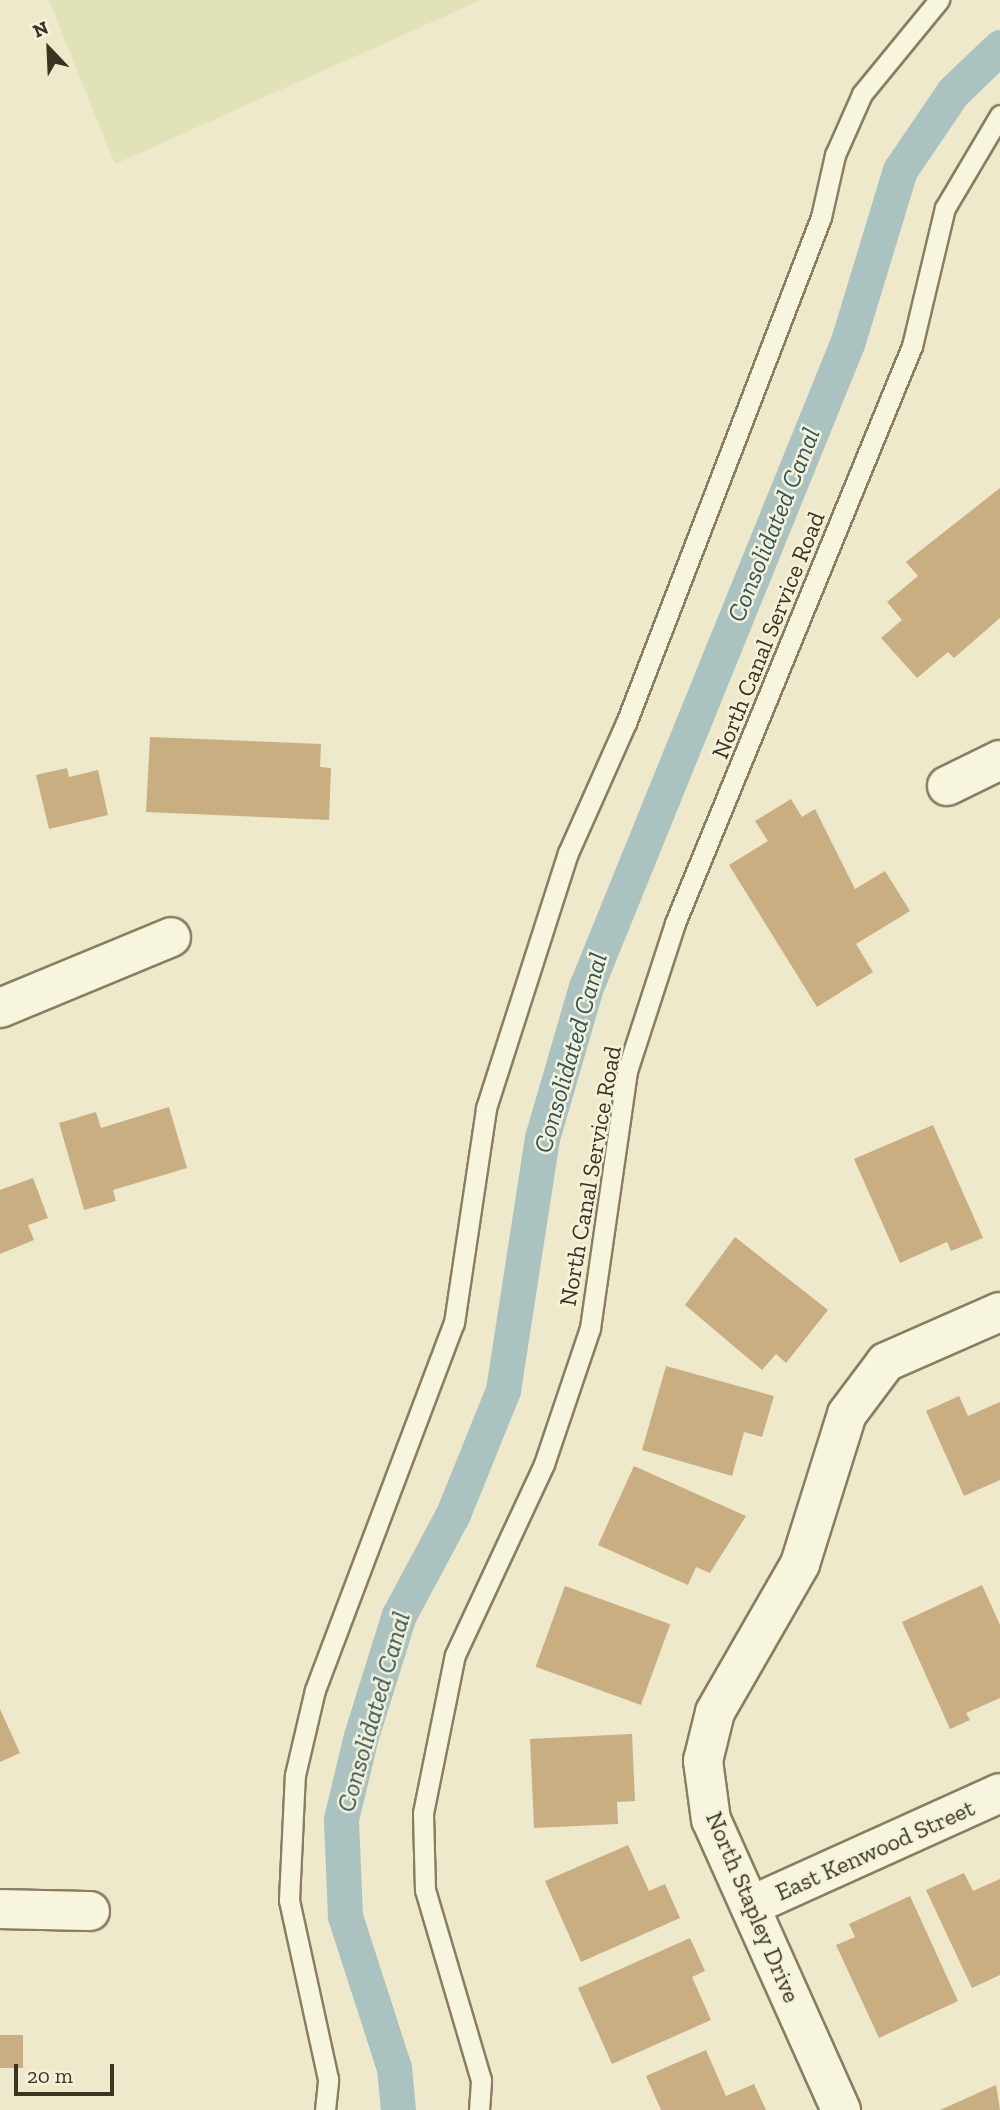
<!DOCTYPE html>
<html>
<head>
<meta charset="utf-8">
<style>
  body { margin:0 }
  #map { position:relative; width:1000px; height:2110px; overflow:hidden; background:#ede9ca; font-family:"Zilla Slab",serif }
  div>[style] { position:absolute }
  .farmland>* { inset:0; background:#e1e2b8 }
  .canal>* { height:35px; margin:-17.5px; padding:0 17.5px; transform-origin:17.5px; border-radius:17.5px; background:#aac2c0 }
  .building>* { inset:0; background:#c9ae82; transform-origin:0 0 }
  .roads { filter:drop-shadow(2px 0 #897e5f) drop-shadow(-2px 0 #897e5f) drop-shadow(0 2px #897e5f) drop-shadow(0 -2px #897e5f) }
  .lane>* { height:19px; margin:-9.5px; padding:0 9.5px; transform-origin:9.5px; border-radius:9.5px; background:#f8f5de }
  .street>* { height:38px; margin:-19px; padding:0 19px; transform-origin:19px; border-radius:19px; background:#f8f5de }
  span { translate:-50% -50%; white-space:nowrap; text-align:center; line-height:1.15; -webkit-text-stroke:5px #f5f2da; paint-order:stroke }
  .street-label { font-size:24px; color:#3b3322 }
  .water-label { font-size:26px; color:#325459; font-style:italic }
  .north { position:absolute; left:14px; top:14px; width:70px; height:70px; -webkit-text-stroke:5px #f5f2da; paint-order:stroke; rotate:337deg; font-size:19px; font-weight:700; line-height:28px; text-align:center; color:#3b3322 }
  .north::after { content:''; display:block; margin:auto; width:24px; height:32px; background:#3b3322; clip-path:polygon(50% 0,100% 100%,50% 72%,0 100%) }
  .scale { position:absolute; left:14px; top:2064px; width:100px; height:32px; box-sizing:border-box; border:4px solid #3b3322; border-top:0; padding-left:9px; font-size:21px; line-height:24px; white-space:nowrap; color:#3b3322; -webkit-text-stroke:5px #f5f2da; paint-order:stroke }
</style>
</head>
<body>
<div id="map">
  <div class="farmland">
    <i style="clip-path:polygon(49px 0,481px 0,115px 164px)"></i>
  </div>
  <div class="canal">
    <i style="left:398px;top:2110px;width:42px;rotate:-95.4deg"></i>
    <i style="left:394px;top:2068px;width:160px;rotate:-107.9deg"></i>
    <i style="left:345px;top:1916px;width:97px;rotate:-92.4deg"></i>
    <i style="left:341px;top:1819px;width:85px;rotate:-76.5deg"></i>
    <i style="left:361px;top:1736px;width:127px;rotate:-72.6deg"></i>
    <i style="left:399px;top:1615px;width:115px;rotate:-61.9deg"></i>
    <i style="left:453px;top:1514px;width:134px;rotate:-68deg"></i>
    <i style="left:503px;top:1390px;width:255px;rotate:-81.2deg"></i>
    <i style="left:542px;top:1138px;width:157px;rotate:-73.8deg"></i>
    <i style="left:586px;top:987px;width:697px;rotate:-67.92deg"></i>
    <i style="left:848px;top:341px;width:179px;rotate:-73.1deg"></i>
    <i style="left:900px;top:170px;width:94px;rotate:-55.8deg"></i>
    <i style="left:953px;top:92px;width:65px;rotate:-43.8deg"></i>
  </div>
  <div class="building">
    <i style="clip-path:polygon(1000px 488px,1000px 618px,954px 658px,948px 652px,917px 678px,881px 638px,902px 620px,887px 602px,918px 576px,906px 562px)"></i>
    <i style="clip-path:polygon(150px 737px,321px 744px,320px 767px,331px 768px,329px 820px,146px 812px)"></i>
    <i style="clip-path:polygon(67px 768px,69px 777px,98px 770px,108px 815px,49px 829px,36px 775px)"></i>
    <i style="clip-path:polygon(791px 799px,802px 817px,815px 809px,855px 889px,885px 871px,910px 911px,856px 944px,873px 972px,817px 1007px,729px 865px,768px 841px,755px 821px)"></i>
    <i style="clip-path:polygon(169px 1107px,187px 1168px,113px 1190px,116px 1201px,84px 1210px,59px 1123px,96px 1112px,101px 1128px)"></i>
    <i style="clip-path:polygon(933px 1125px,983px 1238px,951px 1251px,947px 1242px,900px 1263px,854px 1159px)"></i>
    <i style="clip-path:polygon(33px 1178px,48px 1218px,28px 1225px,34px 1240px,0 1254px,0 1190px)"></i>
    <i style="clip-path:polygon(735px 1237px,828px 1310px,786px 1363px,776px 1354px,762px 1370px,685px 1305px)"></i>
    <i style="clip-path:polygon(666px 1366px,774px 1396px,762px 1437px,744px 1432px,732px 1476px,642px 1450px)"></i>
    <i style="clip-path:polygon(959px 1396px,968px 1416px,1000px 1402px,1000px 1480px,964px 1496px,926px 1411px)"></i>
    <i style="clip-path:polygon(634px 1466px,746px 1516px,710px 1573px,696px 1567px,688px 1585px,598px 1545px)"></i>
    <i style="clip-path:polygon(982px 1585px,1000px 1625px,1000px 1698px,966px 1713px,970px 1720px,950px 1729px,902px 1622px)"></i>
    <i style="left:565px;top:1586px;width:112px;height:86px;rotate:20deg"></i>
    <i style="clip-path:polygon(0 1709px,20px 1753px,0 1762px)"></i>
    <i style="clip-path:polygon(632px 1734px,635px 1801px,617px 1802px,618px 1824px,534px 1828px,530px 1739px)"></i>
    <i style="clip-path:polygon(628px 1845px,649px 1891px,665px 1884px,680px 1918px,581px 1962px,545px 1881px)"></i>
    <i style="clip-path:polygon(964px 1873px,973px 1891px,1000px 1879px,1000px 1975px,972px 1988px,926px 1890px)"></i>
    <i style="clip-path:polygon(910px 1896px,958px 2001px,879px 2038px,836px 1945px,855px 1937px,849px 1924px)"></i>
    <i style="clip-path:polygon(690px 1938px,705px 1971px,692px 1977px,711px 2020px,612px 2064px,578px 1988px)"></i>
    <i style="left:0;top:2035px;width:23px;height:33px"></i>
    <i style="clip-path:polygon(706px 2050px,726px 2096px,754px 2084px,766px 2110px,661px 2110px,646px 2076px)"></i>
    <i style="clip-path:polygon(996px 2085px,1000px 2110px,940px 2110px)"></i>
  </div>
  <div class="roads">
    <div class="lane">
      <i style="left:325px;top:2110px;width:31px;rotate:-84deg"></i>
      <i style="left:328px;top:2079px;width:183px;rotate:-102.3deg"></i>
      <i style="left:289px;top:1900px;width:125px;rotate:-87.3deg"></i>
      <i style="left:295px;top:1775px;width:87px;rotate:-76.8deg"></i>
      <i style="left:315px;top:1690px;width:392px;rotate:-69.3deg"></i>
      <i style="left:454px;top:1323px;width:217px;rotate:-81.5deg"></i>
      <i style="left:486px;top:1108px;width:268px;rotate:-72.2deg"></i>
      <i style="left:568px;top:853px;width:142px;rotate:-66deg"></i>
      <i style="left:626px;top:723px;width:542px;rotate:-68.92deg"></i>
      <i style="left:821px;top:217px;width:64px;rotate:-77.3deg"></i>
      <i style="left:835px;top:155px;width:67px;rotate:-66.1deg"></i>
      <i style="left:862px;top:94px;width:122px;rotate:-50.7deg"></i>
      <i style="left:479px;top:2110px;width:30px;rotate:-86deg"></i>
      <i style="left:481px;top:2080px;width:198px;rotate:-106.4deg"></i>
      <i style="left:425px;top:1890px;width:77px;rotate:-91.5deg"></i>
      <i style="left:423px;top:1813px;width:161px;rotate:-78.6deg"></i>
      <i style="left:455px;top:1655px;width:211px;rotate:-65deg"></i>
      <i style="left:544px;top:1464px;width:144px;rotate:-71.3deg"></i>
      <i style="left:590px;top:1328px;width:260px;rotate:-81.8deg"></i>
      <i style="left:627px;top:1071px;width:156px;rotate:-72deg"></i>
      <i style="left:675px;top:923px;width:624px;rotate:-67.67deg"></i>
      <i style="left:912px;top:346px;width:142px;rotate:-76.6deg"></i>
      <i style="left:945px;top:208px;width:108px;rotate:-59.4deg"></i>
    </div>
    <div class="street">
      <i style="left:947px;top:786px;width:59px;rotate:-26.1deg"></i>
      <i style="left:0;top:1008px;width:185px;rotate:-22.5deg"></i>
      <i style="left:750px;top:1906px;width:274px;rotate:-24.3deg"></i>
      <i style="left:0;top:1909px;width:90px;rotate:1.3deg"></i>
      <i style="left:841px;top:2110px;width:318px;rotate:-114.1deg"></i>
      <i style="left:711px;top:1820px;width:60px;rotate:-97.7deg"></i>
      <i style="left:703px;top:1761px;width:50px;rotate:-76.2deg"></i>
      <i style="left:715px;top:1712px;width:171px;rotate:-60.1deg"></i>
      <i style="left:800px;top:1564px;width:157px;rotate:-72.6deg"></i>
      <i style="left:847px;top:1414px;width:65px;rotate:-53.1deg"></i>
      <i style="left:886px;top:1362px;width:124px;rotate:-23.7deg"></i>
    </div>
  </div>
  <div class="street-label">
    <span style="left:768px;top:635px;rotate:-68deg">North Canal Service Road</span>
    <span style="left:590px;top:1176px;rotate:-80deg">North Canal Service Road</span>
    <span style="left:875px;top:1850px;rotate:-24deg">East Kenwood Street</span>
    <span style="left:753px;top:1907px;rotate:67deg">North Stapley Drive</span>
  </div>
  <div class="water-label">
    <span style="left:774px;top:525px;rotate:-68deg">Consolidated Canal</span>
    <span style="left:571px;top:1053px;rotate:-74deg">Consolidated Canal</span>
    <span style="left:374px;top:1712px;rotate:-74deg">Consolidated Canal</span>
  </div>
  <div class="north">N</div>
  <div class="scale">20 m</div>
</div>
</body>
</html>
